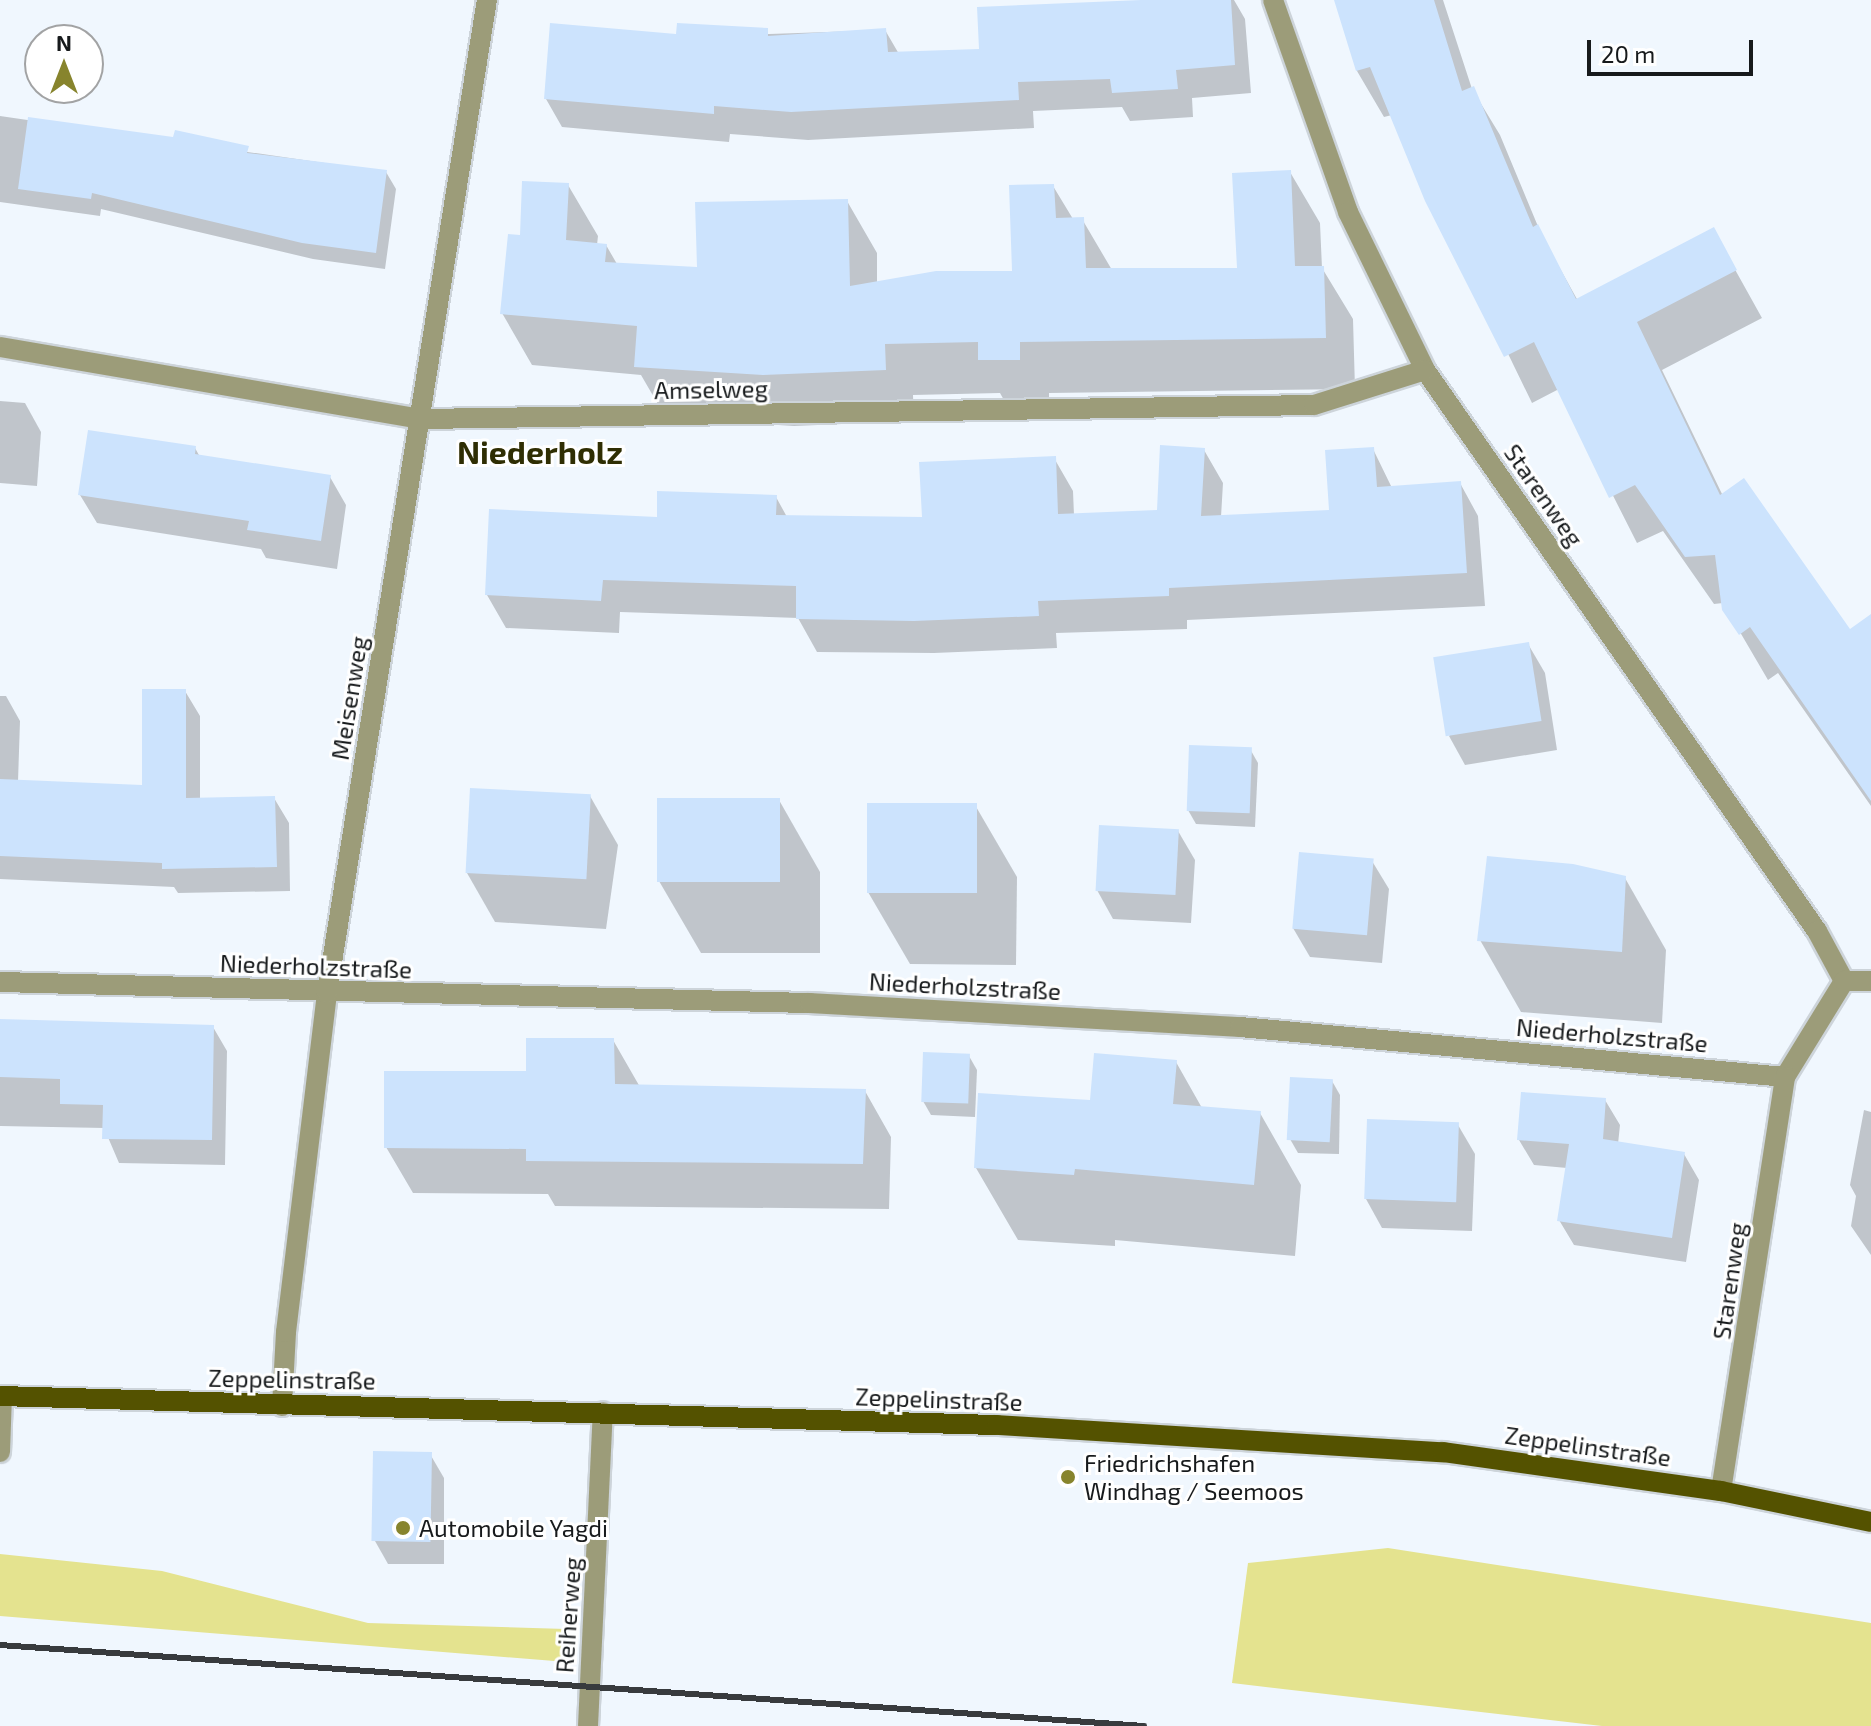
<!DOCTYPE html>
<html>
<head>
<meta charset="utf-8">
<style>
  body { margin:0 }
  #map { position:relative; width:1871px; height:1726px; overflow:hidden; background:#f0f7fe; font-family:"Exo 2",sans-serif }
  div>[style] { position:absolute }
  .green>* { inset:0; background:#e4e38f }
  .shadow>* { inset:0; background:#0003 }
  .building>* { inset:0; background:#cce3fd; transform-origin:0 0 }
  .roads { filter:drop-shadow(2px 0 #cdd4da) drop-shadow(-2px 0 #cdd4da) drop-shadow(0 2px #cdd4da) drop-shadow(0 -2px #cdd4da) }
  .minor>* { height:20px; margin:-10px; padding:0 10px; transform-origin:10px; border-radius:10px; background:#9c9c79 }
  .major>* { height:20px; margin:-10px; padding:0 10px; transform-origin:10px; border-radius:10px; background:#545200 }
  .rail>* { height:6px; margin:-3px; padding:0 3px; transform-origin:3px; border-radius:3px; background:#383b3e }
  .dots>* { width:22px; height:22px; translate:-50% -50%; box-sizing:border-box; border:4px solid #fff; border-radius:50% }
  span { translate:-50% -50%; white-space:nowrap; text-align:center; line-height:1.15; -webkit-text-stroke:6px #fff; paint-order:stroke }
  .street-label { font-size:24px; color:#171a1c }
  .poi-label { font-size:24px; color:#171a1c }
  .left { translate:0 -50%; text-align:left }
  .district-label { font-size:32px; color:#2f2e03; font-weight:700 }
  .north { position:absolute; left:24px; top:24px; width:80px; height:80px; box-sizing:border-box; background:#fff; border:2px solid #a2a3a4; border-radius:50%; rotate:0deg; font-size:22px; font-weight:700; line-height:32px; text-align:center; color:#171a1c }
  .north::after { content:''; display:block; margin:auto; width:28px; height:36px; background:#87842d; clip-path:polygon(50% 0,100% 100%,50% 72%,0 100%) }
  .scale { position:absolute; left:1587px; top:40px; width:166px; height:36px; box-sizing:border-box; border:4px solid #171a1c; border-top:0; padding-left:10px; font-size:24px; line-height:28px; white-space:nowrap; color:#171a1c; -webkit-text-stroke:6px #fff; paint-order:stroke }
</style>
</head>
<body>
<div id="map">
  <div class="green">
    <i style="clip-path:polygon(1388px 1548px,1871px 1623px,1871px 1726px,1602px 1726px,1232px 1683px,1248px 1563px)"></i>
    <i style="clip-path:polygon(0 1554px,162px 1571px,368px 1623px,566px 1629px,567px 1662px,0 1616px)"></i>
  </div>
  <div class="shadow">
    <i style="clip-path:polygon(1144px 0,1234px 0,1245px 19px,1251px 93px,1192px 98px,1193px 117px,1130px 121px,1122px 107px,1033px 111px,1034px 128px,808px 140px,730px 134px,729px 142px,562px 127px,546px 99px,678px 37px,885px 30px,899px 54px,981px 51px)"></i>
    <i style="clip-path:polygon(1336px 0,1443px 0,1472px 89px,1500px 135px,1542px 236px,1578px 301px,1713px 230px,1762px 318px,1662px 370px,1723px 496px,1850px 631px,1871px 639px,1871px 806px,1778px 673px,1768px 680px,1723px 603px,1714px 604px,1663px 531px,1637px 543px,1559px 389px,1532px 403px,1392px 115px,1384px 117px,1357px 71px)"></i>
    <i style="clip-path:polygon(0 116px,386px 172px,396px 189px,385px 269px,313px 259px,101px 209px,100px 216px,0 202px)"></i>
    <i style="clip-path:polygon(1290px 172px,1320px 223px,1322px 268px,1353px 319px,1355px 389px,1049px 393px,1049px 411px,1010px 411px,1000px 393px,913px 395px,914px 421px,794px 426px,666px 418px,641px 375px,532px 365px,502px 313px,522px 238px,568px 185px,598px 236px,597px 245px,606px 245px,617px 264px,699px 270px,847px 201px,877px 253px,877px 283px,1014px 273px,1053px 186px,1073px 219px,1082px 219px,1112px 270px,1240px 270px)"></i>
    <i style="clip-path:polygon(0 401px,25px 403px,41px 432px,37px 486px,0 483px)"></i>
    <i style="clip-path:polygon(195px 448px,200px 457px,330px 477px,346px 505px,337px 569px,266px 558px,261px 549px,97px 523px,80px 495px)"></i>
    <i style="clip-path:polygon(1373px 449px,1392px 488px,1460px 483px,1478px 516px,1485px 606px,1187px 620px,1187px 629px,1056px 633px,1057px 648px,934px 653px,817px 652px,798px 618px,620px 612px,619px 633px,506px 628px,487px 595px,659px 519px,776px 497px,787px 517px,924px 519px,1054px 458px,1073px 491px,1074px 515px,1159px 512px,1204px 450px,1223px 483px,1221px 517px,1331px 512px)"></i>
    <i style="clip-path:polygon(1528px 644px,1545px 673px,1557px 750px,1465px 765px,1449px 736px)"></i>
    <i style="clip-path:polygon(185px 691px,200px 716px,200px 799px,274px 798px,289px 823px,290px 891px,178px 893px,174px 887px,0 879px,0 696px,6px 696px,20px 721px,18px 782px,144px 787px)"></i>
    <i style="clip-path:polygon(1250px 749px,1258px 763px,1255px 827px,1196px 824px,1188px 810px)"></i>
    <i style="clip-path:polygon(590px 796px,618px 845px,606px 929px,495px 922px,467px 873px)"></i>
    <i style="clip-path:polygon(779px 800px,820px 872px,820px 953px,701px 953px,659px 881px)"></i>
    <i style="clip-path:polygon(975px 805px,1017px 877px,1016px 965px,910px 964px,868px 892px)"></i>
    <i style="clip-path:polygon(1178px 831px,1195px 860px,1191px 923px,1113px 919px,1097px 890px)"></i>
    <i style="clip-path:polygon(1372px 861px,1389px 889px,1382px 963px,1310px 957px,1293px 928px)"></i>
    <i style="clip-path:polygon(1625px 878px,1666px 950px,1662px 1023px,1521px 1012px,1480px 940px)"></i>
    <i style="clip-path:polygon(0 1021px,213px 1027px,227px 1051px,225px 1165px,119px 1163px,104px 1128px,0 1126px)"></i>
    <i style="clip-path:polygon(613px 1040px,640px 1087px,865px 1091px,891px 1137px,889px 1209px,555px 1206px,548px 1194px,413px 1193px,386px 1147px,528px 1073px)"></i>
    <i style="clip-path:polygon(969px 1056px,977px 1070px,975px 1117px,931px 1115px,923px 1101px)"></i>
    <i style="clip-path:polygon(1176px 1062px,1202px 1108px,1260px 1113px,1301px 1185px,1295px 1256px,1115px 1240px,1115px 1246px,1018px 1240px,976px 1168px,1092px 1102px)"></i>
    <i style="clip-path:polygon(1332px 1081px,1340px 1095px,1339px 1154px,1298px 1153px,1290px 1139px)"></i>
    <i style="clip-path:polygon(1605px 1100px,1620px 1125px,1618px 1144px,1684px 1154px,1699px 1180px,1686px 1262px,1574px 1245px,1559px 1220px,1567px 1168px,1534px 1165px,1519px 1140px)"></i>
    <i style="clip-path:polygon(1864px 1110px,1871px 1112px,1871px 1255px,1851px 1226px,1856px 1196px,1850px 1185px)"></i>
    <i style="clip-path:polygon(1458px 1125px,1475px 1154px,1472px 1231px,1382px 1228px,1366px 1199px)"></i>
    <i style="clip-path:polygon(430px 1454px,444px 1478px,444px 1564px,388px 1564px,375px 1541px)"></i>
  </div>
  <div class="building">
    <i style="clip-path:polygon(1141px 0,1231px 0,1235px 65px,1176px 70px,1178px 89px,1112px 93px,1110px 79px,1018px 82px,1019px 100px,791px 112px,714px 106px,714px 114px,544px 99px,550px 23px,676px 34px,677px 23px,768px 28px,768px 36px,886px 28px,888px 52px,979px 49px,977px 7px)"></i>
    <i style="clip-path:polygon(1334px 0,1434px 0,1462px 91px,1474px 86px,1533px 227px,1538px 224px,1576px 299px,1714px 227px,1737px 270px,1637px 322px,1720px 495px,1744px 478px,1850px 629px,1871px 614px,1871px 801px,1750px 627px,1739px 635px,1722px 610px,1715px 555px,1685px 557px,1635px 485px,1609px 498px,1534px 342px,1504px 357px,1425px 201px,1370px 67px,1356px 71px)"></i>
    <i style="clip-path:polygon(28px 117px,173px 137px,175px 130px,249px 146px,247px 153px,387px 170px,376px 253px,302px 243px,92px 193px,91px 199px,18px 189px)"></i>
    <i style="clip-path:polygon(1291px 170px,1295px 266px,1324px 266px,1326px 338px,1020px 342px,1020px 360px,978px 360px,978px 342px,885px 344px,886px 370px,763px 375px,634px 367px,637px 326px,500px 314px,508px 234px,520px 235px,522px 181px,569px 183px,566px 240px,607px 244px,605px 262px,697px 267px,695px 202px,848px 199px,850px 286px,936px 271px,1012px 271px,1009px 185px,1054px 184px,1056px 218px,1084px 217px,1086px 268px,1237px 268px,1232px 173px)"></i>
    <i style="clip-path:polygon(88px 430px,196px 446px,195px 454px,331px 475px,321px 541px,247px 530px,249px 521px,78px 495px)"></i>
    <i style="clip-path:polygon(1160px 445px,1205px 448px,1201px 516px,1329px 510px,1325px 450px,1374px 447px,1377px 487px,1461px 481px,1467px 573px,1169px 588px,1169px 596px,1038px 601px,1039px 616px,914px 621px,796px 619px,796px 586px,603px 580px,601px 601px,485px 595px,489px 509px,657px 517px,657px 491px,777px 495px,776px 515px,922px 517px,919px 462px,1056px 456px,1058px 514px,1157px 510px)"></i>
    <i style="left:1529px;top:642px;width:80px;height:97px;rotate:81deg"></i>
    <i style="clip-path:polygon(142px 689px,186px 689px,186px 798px,275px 796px,277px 867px,162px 869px,162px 863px,0 856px,0 779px,142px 785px)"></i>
    <i style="left:1189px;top:745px;width:63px;height:66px;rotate:2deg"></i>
    <i style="left:470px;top:788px;width:121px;height:85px;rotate:3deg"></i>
    <i style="left:657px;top:798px;width:123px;height:84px"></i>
    <i style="left:867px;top:803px;width:110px;height:90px"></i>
    <i style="left:1099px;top:825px;width:80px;height:66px;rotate:3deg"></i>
    <i style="left:1299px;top:852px;width:75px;height:77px;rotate:5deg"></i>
    <i style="clip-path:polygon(1487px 856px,1573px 864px,1626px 876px,1622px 952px,1477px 941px)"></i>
    <i style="clip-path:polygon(0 1019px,214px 1025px,212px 1140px,102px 1139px,103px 1105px,60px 1104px,60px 1079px,0 1077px)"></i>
    <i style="clip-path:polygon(526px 1038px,614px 1038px,615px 1084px,866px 1089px,863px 1164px,526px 1161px,526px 1149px,384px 1148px,384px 1071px,526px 1071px)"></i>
    <i style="left:923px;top:1052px;width:47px;height:50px;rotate:2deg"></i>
    <i style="clip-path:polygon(1094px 1053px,1177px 1060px,1173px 1104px,1261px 1111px,1254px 1185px,1075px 1169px,1074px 1175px,974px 1168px,978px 1093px,1090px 1100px)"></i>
    <i style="left:1290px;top:1077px;width:43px;height:63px;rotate:3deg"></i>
    <i style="clip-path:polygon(1521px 1092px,1606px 1098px,1603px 1139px,1685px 1152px,1672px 1238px,1557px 1221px,1569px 1144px,1517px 1140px)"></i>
    <i style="left:1367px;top:1119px;width:92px;height:80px;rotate:2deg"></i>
    <i style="left:373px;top:1451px;width:59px;height:90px;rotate:1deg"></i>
  </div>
  <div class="roads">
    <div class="minor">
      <i style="left:1273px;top:0;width:225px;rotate:70.5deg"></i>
      <i style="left:1348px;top:212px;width:176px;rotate:64deg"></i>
      <i style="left:1425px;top:370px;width:684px;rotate:55.06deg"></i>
      <i style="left:1817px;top:931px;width:57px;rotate:61.6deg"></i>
      <i style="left:0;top:347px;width:428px;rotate:9.7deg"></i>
      <i style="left:422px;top:419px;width:892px;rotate:-0.9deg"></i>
      <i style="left:1314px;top:405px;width:116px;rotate:-17.5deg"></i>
      <i style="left:0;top:982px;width:810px;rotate:1.49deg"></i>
      <i style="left:810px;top:1003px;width:431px;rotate:3.2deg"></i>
      <i style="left:1240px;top:1027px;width:547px;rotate:5.24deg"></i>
      <i style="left:1785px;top:1077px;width:113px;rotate:-58.4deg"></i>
      <i style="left:1844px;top:981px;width:27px"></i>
      <i style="left:282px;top:1406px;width:74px;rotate:-86.9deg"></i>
      <i style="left:286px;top:1332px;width:341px;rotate:-83.1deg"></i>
      <i style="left:327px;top:993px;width:1006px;rotate:-80.85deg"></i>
      <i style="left:0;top:1452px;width:56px;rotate:-88deg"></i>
      <i style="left:1721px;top:1491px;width:419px;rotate:-81.2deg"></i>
      <i style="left:588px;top:1726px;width:314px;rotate:-87.3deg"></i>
    </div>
    <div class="major">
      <i style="left:0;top:1396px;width:997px;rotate:1.67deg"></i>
      <i style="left:997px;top:1425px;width:447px;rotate:3.5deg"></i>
      <i style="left:1443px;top:1452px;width:281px;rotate:8deg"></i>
      <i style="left:1721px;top:1491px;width:153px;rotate:11.7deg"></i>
    </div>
  </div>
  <div class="rail">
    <i style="left:0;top:1645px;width:1147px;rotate:4.05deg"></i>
  </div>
  <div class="dots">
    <i style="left:1068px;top:1477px;background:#87842d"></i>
    <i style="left:403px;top:1528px;background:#87842d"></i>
  </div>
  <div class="street-label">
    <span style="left:711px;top:389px;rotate:-1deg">Amselweg</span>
    <span style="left:1544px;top:495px;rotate:55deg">Starenweg</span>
    <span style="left:349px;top:698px;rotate:-81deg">Meisenweg</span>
    <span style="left:316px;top:966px;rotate:2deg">Niederholzstraße</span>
    <span style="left:965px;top:986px;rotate:3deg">Niederholzstraße</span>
    <span style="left:1612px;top:1035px;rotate:5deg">Niederholzstraße</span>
    <span style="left:1729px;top:1281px;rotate:-82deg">Starenweg</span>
    <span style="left:292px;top:1379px;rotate:1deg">Zeppelinstraße</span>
    <span style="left:939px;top:1399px;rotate:2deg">Zeppelinstraße</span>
    <span style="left:1588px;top:1446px;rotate:8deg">Zeppelinstraße</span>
    <span style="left:568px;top:1615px;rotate:-86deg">Reiherweg</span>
  </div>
  <div class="poi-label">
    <span class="left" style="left:1084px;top:1477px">Friedrichshafen<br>Windhag / Seemoos</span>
    <span class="left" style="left:419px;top:1528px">Automobile Yagdi</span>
  </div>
  <div class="district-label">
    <span style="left:540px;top:451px">Niederholz</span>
  </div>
  <div class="north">N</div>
  <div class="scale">20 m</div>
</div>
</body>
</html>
